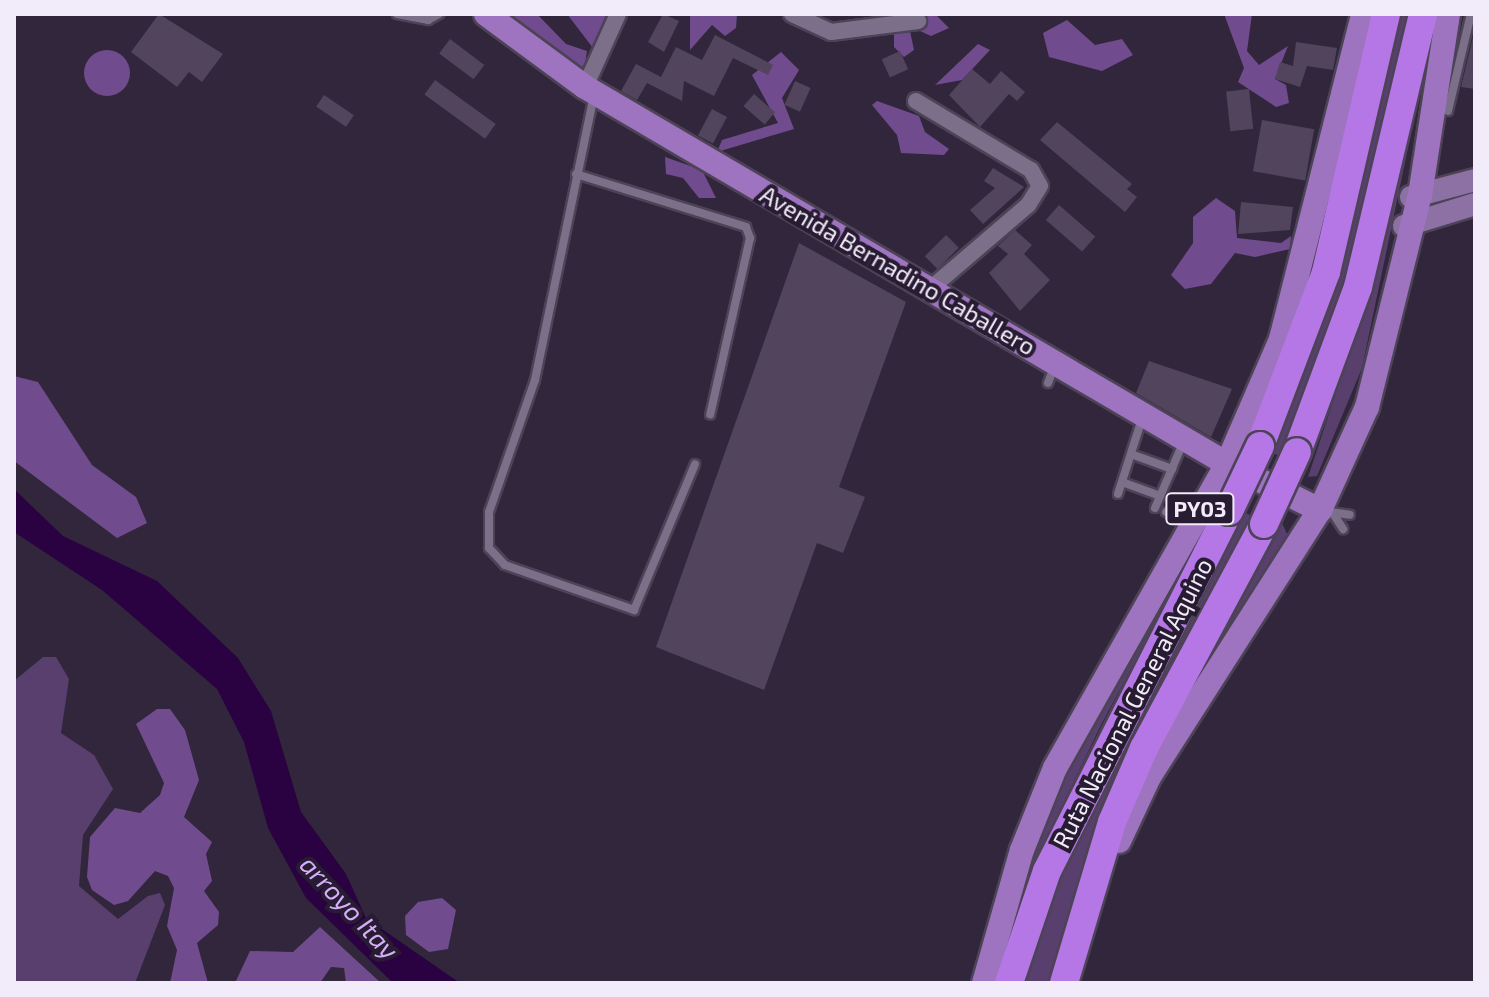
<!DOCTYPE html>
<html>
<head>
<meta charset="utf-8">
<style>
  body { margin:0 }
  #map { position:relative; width:1489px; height:997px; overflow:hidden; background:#31263c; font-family:"Exo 2",sans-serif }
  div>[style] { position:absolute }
  .green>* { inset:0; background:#583f6e }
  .forest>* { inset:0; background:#704c8e }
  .round { border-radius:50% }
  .water>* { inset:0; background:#2a0241 }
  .building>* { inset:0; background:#51445c; transform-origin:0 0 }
  .roads { filter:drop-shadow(2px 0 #4d4356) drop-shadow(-2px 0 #4d4356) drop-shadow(0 2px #4d4356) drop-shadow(0 -2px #4d4356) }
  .lane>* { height:8px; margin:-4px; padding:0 4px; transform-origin:4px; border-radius:4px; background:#7c6f89 }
  .street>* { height:16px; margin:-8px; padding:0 8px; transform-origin:8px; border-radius:8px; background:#7c6f89 }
  .secondary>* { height:22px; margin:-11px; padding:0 11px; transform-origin:11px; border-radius:11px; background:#8d71a5 }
  .primary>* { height:24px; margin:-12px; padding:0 12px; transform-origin:12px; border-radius:12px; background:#9e74c0 }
  .highway>* { height:28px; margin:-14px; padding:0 14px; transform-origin:14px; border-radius:14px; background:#b477e5 }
  .bridges { filter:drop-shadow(2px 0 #4d4356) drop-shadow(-2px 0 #4d4356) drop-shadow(0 2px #4d4356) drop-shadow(0 -2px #4d4356) }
  .highway-bridge>* { height:28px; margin:-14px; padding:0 14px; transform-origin:14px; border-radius:14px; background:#b477e5 }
  span { translate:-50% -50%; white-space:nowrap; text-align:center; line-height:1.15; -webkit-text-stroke:8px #271c31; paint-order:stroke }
  .shield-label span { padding:2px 6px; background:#271c31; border:2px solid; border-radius:6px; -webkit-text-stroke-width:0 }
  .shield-label { font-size:22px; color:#f2ebf9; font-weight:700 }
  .street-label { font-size:24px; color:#f2ebf9 }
  .water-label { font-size:26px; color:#d6aefa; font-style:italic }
  .frame { position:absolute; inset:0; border:16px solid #f2ebf9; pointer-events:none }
</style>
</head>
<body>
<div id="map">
  <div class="green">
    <i style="clip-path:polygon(1395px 14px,1411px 14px,1365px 223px,1285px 458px,1270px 452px)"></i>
    <i style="clip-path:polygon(1436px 14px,1362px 368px,1317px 476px,1308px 477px,1376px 272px)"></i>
    <i style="clip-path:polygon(1242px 511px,1256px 518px,1051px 983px,1019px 983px,1043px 905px)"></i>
    <i style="clip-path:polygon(1281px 521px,1289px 538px,1209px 665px,1210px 655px)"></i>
    <i style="clip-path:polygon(1165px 604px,1100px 727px,1015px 904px,1084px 733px)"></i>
    <i style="clip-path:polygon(43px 657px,56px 657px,69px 679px,61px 733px,94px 755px,113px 789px,83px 835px,79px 886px,118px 919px,148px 896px,160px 893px,165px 905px,135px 983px,14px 983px,14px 681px)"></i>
  </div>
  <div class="forest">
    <i style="clip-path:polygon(496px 14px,537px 14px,566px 44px,587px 51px,585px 64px,577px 74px,546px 53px,526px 26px)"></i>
    <i style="clip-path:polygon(567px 14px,608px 14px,604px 41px,593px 48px)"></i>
    <i style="clip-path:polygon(690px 14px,737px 14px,736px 28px,725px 36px,712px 25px,690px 50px)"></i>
    <i style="clip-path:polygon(874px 14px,935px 14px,949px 28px,931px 36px,909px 26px,914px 50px,904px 57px,894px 47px,894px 27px)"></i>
    <i style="clip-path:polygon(1224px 14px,1252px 14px,1247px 51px,1259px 65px,1288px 46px,1275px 79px,1286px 85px,1289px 103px,1276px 107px,1238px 82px,1244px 68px)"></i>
    <i style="clip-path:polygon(1067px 20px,1095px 45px,1122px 39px,1133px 55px,1102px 71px,1049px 57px,1043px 33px)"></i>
    <i style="clip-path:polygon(978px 44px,990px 50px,962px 80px,935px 85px)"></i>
    <i class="round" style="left:84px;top:50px;width:46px;height:46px"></i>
    <i style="clip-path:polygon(781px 52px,799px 70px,782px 98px,794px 129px,717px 152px,722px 140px,778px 123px,752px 75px)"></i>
    <i style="clip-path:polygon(877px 101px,919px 116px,925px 132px,949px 149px,944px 155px,901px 153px,897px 135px,872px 105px)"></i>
    <i style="clip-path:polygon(665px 157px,702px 170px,716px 198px,699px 198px,683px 178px,666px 174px)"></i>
    <i style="clip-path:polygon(1216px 198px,1235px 211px,1237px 238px,1281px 243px,1291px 236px,1290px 249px,1255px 257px,1235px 253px,1211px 284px,1185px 289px,1171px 275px,1193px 243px,1193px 217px)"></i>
    <i style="clip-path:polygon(14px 376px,38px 382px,92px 465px,136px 497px,147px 523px,117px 538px,14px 461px)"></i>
    <i style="clip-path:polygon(157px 709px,170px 709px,185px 730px,199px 780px,184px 817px,212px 842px,206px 854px,212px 881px,204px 891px,219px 912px,218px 925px,197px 943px,208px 983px,170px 983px,177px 950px,167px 926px,174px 888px,168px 876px,155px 871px,128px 901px,114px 905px,92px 890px,87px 877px,90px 837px,115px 808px,140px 813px,160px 795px,164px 783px,136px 724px)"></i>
    <i style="clip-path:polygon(442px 898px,456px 910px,448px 949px,429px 952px,406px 935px,405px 916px,418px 902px)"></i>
    <i style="clip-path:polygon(320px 927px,381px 983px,346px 983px,344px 968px,331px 967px,320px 983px,235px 983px,250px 951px,293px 952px)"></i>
  </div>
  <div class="water">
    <i style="clip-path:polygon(14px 489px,63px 536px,157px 581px,238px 658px,271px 711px,301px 812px,346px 874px,366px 918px,460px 983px,393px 983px,306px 898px,268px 828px,244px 742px,217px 689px,102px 590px,14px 532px)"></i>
  </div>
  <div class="building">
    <i style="clip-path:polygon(159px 14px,223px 54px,202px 82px,189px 72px,177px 87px,131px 52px)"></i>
    <i style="clip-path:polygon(663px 14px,679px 21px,664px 52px,648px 42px)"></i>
    <i style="clip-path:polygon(1475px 29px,1475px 89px,1461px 87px)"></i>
    <i style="clip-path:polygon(715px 35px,773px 65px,768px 75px,733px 58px,714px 96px,684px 81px,682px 101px,647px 83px,637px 100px,621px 91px,636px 64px,661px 77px,676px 47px,702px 60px)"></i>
    <i style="left:450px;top:39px;width:43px;height:18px;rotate:37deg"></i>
    <i style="clip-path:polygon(1296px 42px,1337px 48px,1333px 70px,1307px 66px,1300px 87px,1275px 79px,1280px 62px,1293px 66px)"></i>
    <i style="left:900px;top:51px;width:20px;height:20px;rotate:66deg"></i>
    <i style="clip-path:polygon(972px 69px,990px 84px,1001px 71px,1025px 92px,1017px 101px,1009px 94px,980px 127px,949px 95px)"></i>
    <i style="left:435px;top:80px;width:75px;height:18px;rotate:36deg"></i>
    <i style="left:795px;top:81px;width:17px;height:26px;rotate:24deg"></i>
    <i style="left:1249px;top:89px;width:40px;height:23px;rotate:84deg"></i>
    <i style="left:754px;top:94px;width:28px;height:16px;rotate:41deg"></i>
    <i style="left:324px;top:95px;width:36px;height:14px;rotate:34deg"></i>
    <i style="left:712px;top:109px;width:17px;height:30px;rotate:28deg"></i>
    <i style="left:1262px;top:120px;width:53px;height:52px;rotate:10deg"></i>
    <i style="clip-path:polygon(1057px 122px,1132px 184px,1127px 189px,1137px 197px,1125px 212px,1040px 140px)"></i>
    <i style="clip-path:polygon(993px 168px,1024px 187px,983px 224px,970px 210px,995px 188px,984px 181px)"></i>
    <i style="clip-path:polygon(1241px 202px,1293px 207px,1290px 230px,1238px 234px)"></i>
    <i style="left:1059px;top:205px;width:48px;height:20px;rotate:41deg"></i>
    <i style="clip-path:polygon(1015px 230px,1032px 245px,1024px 254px,1050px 280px,1020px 311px,989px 273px,1008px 254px,998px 246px)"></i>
    <i style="left:946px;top:235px;width:18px;height:30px;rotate:45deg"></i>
    <i style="clip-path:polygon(799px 243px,906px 302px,839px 487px,865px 497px,843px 553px,817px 543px,764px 690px,656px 647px)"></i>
    <i style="clip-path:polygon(1149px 361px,1232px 389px,1211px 437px,1136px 393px)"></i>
  </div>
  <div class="roads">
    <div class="lane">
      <i style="left:397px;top:14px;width:32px;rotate:11deg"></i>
      <i style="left:428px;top:20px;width:13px;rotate:-29deg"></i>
      <i style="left:594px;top:95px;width:291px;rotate:101.7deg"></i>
      <i style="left:535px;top:380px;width:140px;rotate:109.2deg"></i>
      <i style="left:489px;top:512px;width:36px;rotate:90deg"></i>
      <i style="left:489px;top:548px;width:23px;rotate:47deg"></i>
      <i style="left:505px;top:565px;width:137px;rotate:19.2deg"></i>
      <i style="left:634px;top:610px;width:158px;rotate:-67.3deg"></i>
      <i style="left:1448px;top:111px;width:100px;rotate:-76.7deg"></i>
      <i style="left:576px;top:174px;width:178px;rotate:17.3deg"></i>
      <i style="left:746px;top:227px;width:12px;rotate:70deg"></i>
      <i style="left:750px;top:238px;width:181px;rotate:102.7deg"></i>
      <i style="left:1048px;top:383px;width:17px;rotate:-69deg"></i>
      <i style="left:1131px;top:454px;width:44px;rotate:20.1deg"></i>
      <i style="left:1122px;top:482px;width:40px;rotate:20.2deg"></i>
      <i style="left:1118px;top:494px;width:79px;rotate:-72.3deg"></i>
      <i style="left:1155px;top:508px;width:71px;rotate:-66.7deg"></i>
      <i style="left:1323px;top:511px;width:27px;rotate:8deg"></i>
      <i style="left:1166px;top:512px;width:28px;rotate:21deg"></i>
      <i style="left:1334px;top:515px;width:17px;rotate:57deg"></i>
    </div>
    <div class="street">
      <i style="left:792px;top:14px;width:43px;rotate:24.8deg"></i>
      <i style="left:831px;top:32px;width:88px;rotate:-7.2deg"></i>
      <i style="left:585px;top:87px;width:80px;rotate:-65.7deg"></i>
      <i style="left:916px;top:101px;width:134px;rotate:31deg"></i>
      <i style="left:1031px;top:170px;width:18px;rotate:61deg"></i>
      <i style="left:1040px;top:186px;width:22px;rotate:122deg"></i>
      <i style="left:1028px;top:205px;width:129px;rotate:139.4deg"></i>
    </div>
    <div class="secondary">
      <i style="left:1411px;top:197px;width:66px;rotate:-14.9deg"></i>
      <i style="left:1404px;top:226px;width:74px;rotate:-17.2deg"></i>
    </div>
    <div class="primary">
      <i style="left:486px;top:14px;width:123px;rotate:36.4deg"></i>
      <i style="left:585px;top:87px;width:745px;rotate:30.42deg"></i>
      <i style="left:1227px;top:464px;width:104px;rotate:26.3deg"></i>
      <i style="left:1119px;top:841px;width:71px;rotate:-64.9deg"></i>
      <i style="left:1149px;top:777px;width:317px;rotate:-57.4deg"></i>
      <i style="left:1320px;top:510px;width:113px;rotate:-65.5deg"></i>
      <i style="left:1367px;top:407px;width:219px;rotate:-76deg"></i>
      <i style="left:1420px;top:195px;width:183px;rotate:-81.2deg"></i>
      <i style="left:984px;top:983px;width:138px;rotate:-74.1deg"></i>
      <i style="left:1022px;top:850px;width:88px;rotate:-68.1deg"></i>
      <i style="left:1055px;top:768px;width:349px;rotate:-60.5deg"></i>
      <i style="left:1227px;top:464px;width:136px;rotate:-66.6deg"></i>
      <i style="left:1281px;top:339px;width:335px;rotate:-75.8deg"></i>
    </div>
    <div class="highway">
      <i style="left:1260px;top:446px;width:186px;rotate:-69.2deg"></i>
      <i style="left:1326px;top:272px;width:265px;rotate:-76.9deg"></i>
      <i style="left:1297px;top:452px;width:176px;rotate:-69.7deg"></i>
      <i style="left:1358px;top:287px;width:281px;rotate:-76.6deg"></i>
      <i style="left:1009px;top:983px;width:118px;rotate:-71.3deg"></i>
      <i style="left:1047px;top:871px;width:403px;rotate:-63.2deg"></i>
      <i style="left:1064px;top:983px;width:168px;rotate:-73.4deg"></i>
      <i style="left:1112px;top:822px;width:81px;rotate:-66.6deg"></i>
      <i style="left:1144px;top:748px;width:254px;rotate:-61.8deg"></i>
    </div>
  </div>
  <div class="bridges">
    <div class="highway-bridge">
      <i style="left:1229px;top:511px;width:72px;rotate:-64.5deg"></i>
      <i style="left:1264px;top:524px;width:79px;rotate:-65.4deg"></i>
    </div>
  </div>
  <div class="shield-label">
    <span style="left:1200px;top:509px">PY03</span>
  </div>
  <div class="street-label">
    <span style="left:898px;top:270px;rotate:30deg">Avenida Bernadino Caballero</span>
    <span style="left:1132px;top:703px;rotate:-63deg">Ruta Nacional General Aquino</span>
  </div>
  <div class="water-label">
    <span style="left:350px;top:907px;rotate:47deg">arroyo Itay</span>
  </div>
  <div class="frame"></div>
</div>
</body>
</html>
